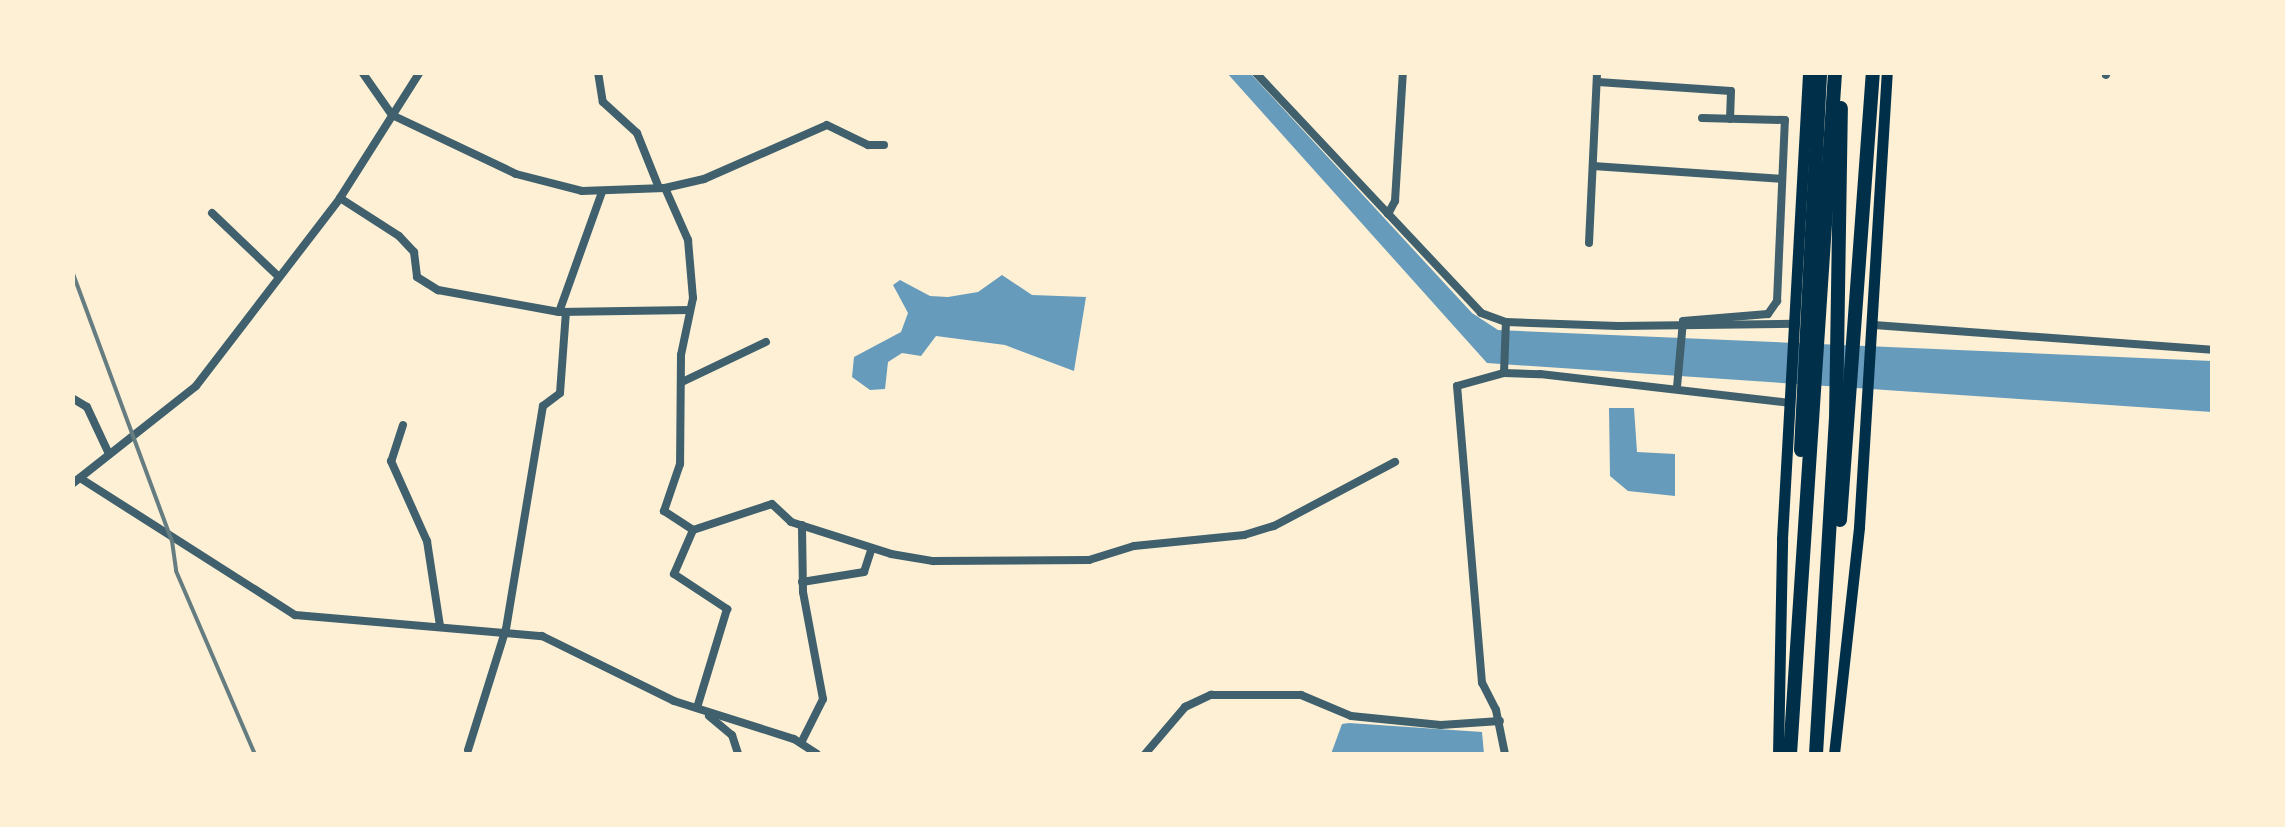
<!DOCTYPE html>
<html>
<head>
<meta charset="utf-8">
<style>
  body { margin:0 }
  #map { position:relative; width:2285px; height:827px; overflow:hidden; background:#fdf0d5; font-family:Commissioner,sans-serif }
  div>[style] { position:absolute }
  .water>* { inset:0; background:#669bbc }
  .minor>* { height:8px; margin:-4px; padding:0 4px; transform-origin:4px; border-radius:4px; background:#3f606c }
  .secondary>* { height:11px; margin:-5.5px; padding:0 5.5px; transform-origin:5.5px; border-radius:5.5px; background:#003049 }
  .motorway>* { height:14px; margin:-7px; padding:0 7px; transform-origin:7px; border-radius:7px; background:#003049 }
  .rail>* { height:4px; margin:-2px; padding:0 2px; transform-origin:2px; border-radius:2px; background:#657d81 }
  span { translate:-50% -50%; white-space:nowrap; text-align:center; line-height:1.15; -webkit-text-stroke:10px #fdf0d5; paint-order:stroke }
  .frame { position:absolute; inset:0; border:75px solid #fdf0d5; pointer-events:none }
</style>
</head>
<body>
<div id="map">
  <div class="water">
    <i style="clip-path:polygon(1227px 73px,1250px 73px,1472px 313px,1498px 330px,2212px 361px,2212px 412px,1487px 363px)"></i>
    <i style="clip-path:polygon(1002px 275px,1032px 295px,1086px 297px,1074px 371px,1005px 345px,936px 336px,921px 356px,902px 353px,888px 362px,885px 389px,870px 390px,852px 377px,854px 357px,901px 332px,908px 313px,893px 285px,900px 280px,930px 296px,948px 297px,978px 292px)"></i>
    <i style="clip-path:polygon(1609px 408px,1634px 408px,1637px 452px,1675px 454px,1675px 496px,1628px 491px,1610px 476px)"></i>
    <i style="clip-path:polygon(1349px 723px,1482px 732px,1484px 754px,1331px 754px,1342px 724px)"></i>
  </div>
  <div class="minor">
    <i style="left:362px;top:72px;width:52px;rotate:55.1deg"></i>
    <i style="left:392px;top:115px;width:137px;rotate:25.4deg"></i>
    <i style="left:516px;top:174px;width:68px;rotate:14.4deg"></i>
    <i style="left:582px;top:191px;width:83px;rotate:-2.1deg"></i>
    <i style="left:665px;top:188px;width:40px;rotate:-13deg"></i>
    <i style="left:704px;top:179px;width:134px;rotate:-23.7deg"></i>
    <i style="left:827px;top:125px;width:46px;rotate:26deg"></i>
    <i style="left:868px;top:145px;width:16px"></i>
    <i style="left:598px;top:72px;width:30px;rotate:81deg"></i>
    <i style="left:603px;top:102px;width:46px;rotate:42.4deg"></i>
    <i style="left:637px;top:133px;width:59px;rotate:68.2deg"></i>
    <i style="left:1255px;top:72px;width:330px;rotate:46.8deg"></i>
    <i style="left:1481px;top:313px;width:27px;rotate:20deg"></i>
    <i style="left:1506px;top:322px;width:112px;rotate:2deg"></i>
    <i style="left:1618px;top:326px;width:176px;rotate:-0.7deg"></i>
    <i style="left:2106px;top:75px;width:3px;rotate:-72deg"></i>
    <i style="left:1598px;top:82px;width:133px;rotate:3.9deg"></i>
    <i style="left:1731px;top:91px;width:28px;rotate:92deg"></i>
    <i style="left:1593px;top:166px;width:189px;rotate:3.9deg"></i>
    <i style="left:665px;top:188px;width:57px;rotate:66.1deg"></i>
    <i style="left:688px;top:240px;width:58px;rotate:85.1deg"></i>
    <i style="left:693px;top:298px;width:58px;rotate:101.9deg"></i>
    <i style="left:681px;top:355px;width:109px;rotate:90.5deg"></i>
    <i style="left:680px;top:464px;width:50px;rotate:108.8deg"></i>
    <i style="left:664px;top:511px;width:35px;rotate:33deg"></i>
    <i style="left:693px;top:530px;width:48px;rotate:113.4deg"></i>
    <i style="left:674px;top:574px;width:64px;rotate:33.4deg"></i>
    <i style="left:727px;top:609px;width:103px;rotate:106.9deg"></i>
    <i style="left:602px;top:192px;width:127px;rotate:109.7deg"></i>
    <i style="left:559px;top:312px;width:131px;rotate:-0.9deg"></i>
    <i style="left:340px;top:198px;width:70px;rotate:32.8deg"></i>
    <i style="left:399px;top:236px;width:22px;rotate:47deg"></i>
    <i style="left:414px;top:252px;width:25px;rotate:83deg"></i>
    <i style="left:417px;top:277px;width:25px;rotate:32deg"></i>
    <i style="left:438px;top:290px;width:123px;rotate:10.3deg"></i>
    <i style="left:212px;top:213px;width:91px;rotate:43.7deg"></i>
    <i style="left:1388px;top:214px;width:15px;rotate:-62deg"></i>
    <i style="left:1395px;top:201px;width:129px;rotate:-86.5deg"></i>
    <i style="left:1589px;top:243px;width:171px;rotate:-87.3deg"></i>
    <i style="left:1874px;top:325px;width:339px;rotate:4.2deg"></i>
    <i style="left:1504px;top:373px;width:51px;rotate:-87.8deg"></i>
    <i style="left:682px;top:382px;width:93px;rotate:-25.5deg"></i>
    <i style="left:1677px;top:387px;width:66px;rotate:-84.8deg"></i>
    <i style="left:1683px;top:321px;width:85px;rotate:-4.7deg"></i>
    <i style="left:1768px;top:314px;width:16px;rotate:-55deg"></i>
    <i style="left:1777px;top:301px;width:181px;rotate:-87.5deg"></i>
    <i style="left:1785px;top:120px;width:83px;rotate:-178.6deg"></i>
    <i style="left:72px;top:398px;width:17px;rotate:31deg"></i>
    <i style="left:87px;top:407px;width:52px;rotate:64.9deg"></i>
    <i style="left:403px;top:425px;width:38px;rotate:108deg"></i>
    <i style="left:391px;top:461px;width:88px;rotate:65.8deg"></i>
    <i style="left:427px;top:541px;width:86px;rotate:81.3deg"></i>
    <i style="left:80px;top:478px;width:255px;rotate:32.5deg"></i>
    <i style="left:295px;top:615px;width:248px;rotate:4.9deg"></i>
    <i style="left:542px;top:636px;width:147px;rotate:26.2deg"></i>
    <i style="left:674px;top:701px;width:126px;rotate:17.6deg"></i>
    <i style="left:794px;top:739px;width:27px;rotate:33deg"></i>
    <i style="left:72px;top:484px;width:158px;rotate:-38.3deg"></i>
    <i style="left:196px;top:386px;width:237px;rotate:-52.5deg"></i>
    <i style="left:340px;top:198px;width:149px;rotate:-57.6deg"></i>
    <i style="left:693px;top:530px;width:83px;rotate:-18.2deg"></i>
    <i style="left:772px;top:504px;width:26px;rotate:43deg"></i>
    <i style="left:791px;top:522px;width:105px;rotate:17.7deg"></i>
    <i style="left:891px;top:554px;width:43px;rotate:9.5deg"></i>
    <i style="left:933px;top:561px;width:156px;rotate:-0.4deg"></i>
    <i style="left:1089px;top:560px;width:47px;rotate:-17.3deg"></i>
    <i style="left:1134px;top:546px;width:111px;rotate:-5.7deg"></i>
    <i style="left:1244px;top:535px;width:31px;rotate:-17deg"></i>
    <i style="left:1274px;top:526px;width:137px;rotate:-27.9deg"></i>
    <i style="left:802px;top:582px;width:63px;rotate:-9.2deg"></i>
    <i style="left:864px;top:572px;width:25px;rotate:-72deg"></i>
    <i style="left:709px;top:716px;width:30px;rotate:40deg"></i>
    <i style="left:732px;top:735px;width:20px;rotate:72deg"></i>
    <i style="left:801px;top:743px;width:49px;rotate:-63.4deg"></i>
    <i style="left:823px;top:699px;width:109px;rotate:-100.6deg"></i>
    <i style="left:803px;top:592px;width:67px;rotate:-90.9deg"></i>
    <i style="left:468px;top:750px;width:127px;rotate:-72.6deg"></i>
    <i style="left:506px;top:629px;width:226px;rotate:-80.6deg"></i>
    <i style="left:543px;top:406px;width:21px;rotate:-37deg"></i>
    <i style="left:560px;top:393px;width:81px;rotate:-85.8deg"></i>
    <i style="left:1145px;top:754px;width:62px;rotate:-49.6deg"></i>
    <i style="left:1185px;top:707px;width:29px;rotate:-25deg"></i>
    <i style="left:1211px;top:695px;width:90px"></i>
    <i style="left:1301px;top:695px;width:54px;rotate:22.8deg"></i>
    <i style="left:1351px;top:716px;width:90px;rotate:5.7deg"></i>
    <i style="left:1441px;top:725px;width:59px;rotate:-3.9deg"></i>
    <i style="left:1505px;top:754px;width:45px;rotate:-101.6deg"></i>
    <i style="left:1496px;top:710px;width:30px;rotate:-117deg"></i>
    <i style="left:1482px;top:683px;width:298px;rotate:-94.8deg"></i>
    <i style="left:1457px;top:386px;width:49px;rotate:-15.5deg"></i>
    <i style="left:1504px;top:373px;width:36px;rotate:2deg"></i>
    <i style="left:1540px;top:374px;width:251px;rotate:6.6deg"></i>
  </div>
  <div class="secondary">
    <i style="left:1778px;top:754px;width:215px;rotate:-88.9deg"></i>
    <i style="left:1782px;top:539px;width:468px;rotate:-86.8deg"></i>
    <i style="left:1834px;top:754px;width:228px;rotate:-83.7deg"></i>
    <i style="left:1859px;top:527px;width:456px;rotate:-86.5deg"></i>
  </div>
  <div class="motorway">
    <i style="left:1801px;top:450px;width:378px;rotate:-87.1deg"></i>
    <i style="left:1840px;top:520px;width:449px;rotate:-85.8deg"></i>
    <i style="left:1790px;top:754px;width:683px;rotate:-86.22deg"></i>
    <i style="left:1816px;top:754px;width:336px;rotate:-86.6deg"></i>
    <i style="left:1836px;top:419px;width:311px;rotate:-89.1deg"></i>
  </div>
  <div class="rail">
    <i style="left:72px;top:271px;width:288px;rotate:69.7deg"></i>
    <i style="left:172px;top:541px;width:30px;rotate:82deg"></i>
    <i style="left:176px;top:571px;width:199px;rotate:66.7deg"></i>
  </div>
  <div class="frame"></div>
</div>
</body>
</html>
